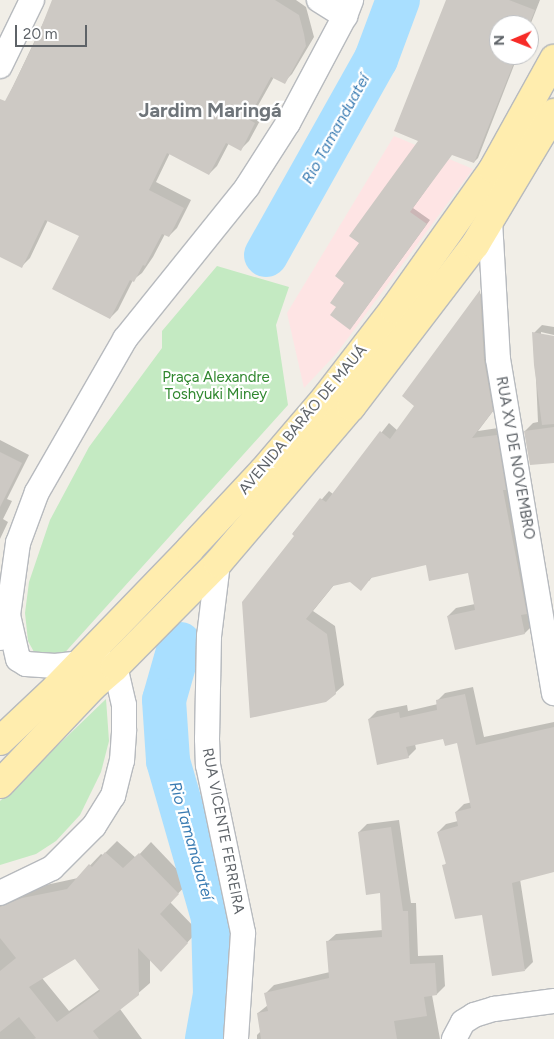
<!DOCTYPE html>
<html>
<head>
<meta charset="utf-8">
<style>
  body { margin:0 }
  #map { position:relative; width:554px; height:1039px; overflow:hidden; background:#f1eee7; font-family:Figtree,sans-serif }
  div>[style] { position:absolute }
  .medical>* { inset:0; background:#fee4e4 }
  .green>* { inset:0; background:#c4eac2 }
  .shadow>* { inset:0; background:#0003 }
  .river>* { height:44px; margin:-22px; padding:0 22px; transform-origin:22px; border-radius:22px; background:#a9dfff }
  .building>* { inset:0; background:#cdc9c4 }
  .roads { filter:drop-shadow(1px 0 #b7babe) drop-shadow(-1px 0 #b7babe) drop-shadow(0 1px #b7babe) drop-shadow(0 -1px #b7babe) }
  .minor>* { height:24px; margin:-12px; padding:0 12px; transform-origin:12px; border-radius:12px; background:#fff }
  .major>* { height:28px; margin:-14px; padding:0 14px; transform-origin:14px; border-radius:14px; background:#ffedae }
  span { translate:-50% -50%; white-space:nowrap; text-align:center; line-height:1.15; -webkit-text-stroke:4.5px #fff; paint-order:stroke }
  .park-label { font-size:15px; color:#30872f }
  .street-label { font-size:15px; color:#5e6368 }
  .water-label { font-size:16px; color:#397bb2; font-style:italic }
  .district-label { font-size:20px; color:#6f757a; font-weight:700 }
  .north { position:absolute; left:489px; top:15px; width:50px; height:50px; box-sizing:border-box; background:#fff; border:1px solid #bfc1c3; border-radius:50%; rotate:269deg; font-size:14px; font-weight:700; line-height:20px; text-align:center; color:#5e6368 }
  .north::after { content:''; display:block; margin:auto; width:18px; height:22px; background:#f72b27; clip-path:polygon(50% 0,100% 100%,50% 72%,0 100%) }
  .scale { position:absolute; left:15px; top:25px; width:72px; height:22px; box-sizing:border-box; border:2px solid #5e6368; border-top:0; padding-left:6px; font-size:15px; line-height:18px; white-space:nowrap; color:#5e6368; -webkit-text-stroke:4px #fff; paint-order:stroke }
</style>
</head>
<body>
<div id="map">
  <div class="medical">
    <i style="clip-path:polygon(394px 136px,473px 169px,337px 353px,304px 388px,287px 313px)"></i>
  </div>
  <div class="green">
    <i style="clip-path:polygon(217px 266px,289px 287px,276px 325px,288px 405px,60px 658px,34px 652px,28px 641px,25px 613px,29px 582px,50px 520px,89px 447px,162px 348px,162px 331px)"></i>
    <i style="clip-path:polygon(106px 699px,109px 741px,101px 772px,80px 815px,56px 841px,36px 854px,0 865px,0 801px)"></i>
  </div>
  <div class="shadow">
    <i style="clip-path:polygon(54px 0,296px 0,306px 7px,314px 37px,292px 74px,284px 82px,274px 77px,255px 111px,263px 115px,249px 141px,241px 149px,229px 143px,217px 166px,209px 174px,170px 153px,156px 182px,191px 200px,177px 228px,169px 236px,165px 234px,153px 257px,142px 273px,133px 280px,118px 310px,110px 318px,81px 235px,48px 220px,30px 258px,22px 266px,0 256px,0 114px)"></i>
    <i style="clip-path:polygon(448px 0,540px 0,529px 28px,529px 25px,499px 25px,499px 55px,518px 55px,478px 158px,474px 162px,452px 153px,413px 208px,430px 220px,354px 324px,337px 307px,361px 243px,420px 140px)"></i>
    <i style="clip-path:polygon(488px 284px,500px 402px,478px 431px,505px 427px,533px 625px,525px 633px,448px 616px,456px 608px,475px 604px,469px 571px,427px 564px,373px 576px,369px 581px,351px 581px,334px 585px,313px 611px,335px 626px,344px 685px,335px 693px,252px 717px,296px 536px,293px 533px,329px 491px,333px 494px,389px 423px,398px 431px,416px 406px,403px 396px)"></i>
    <i style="clip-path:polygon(542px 325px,554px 327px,554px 335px,541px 332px,541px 335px,554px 337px,554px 461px,525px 431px,533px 423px,538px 422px,534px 333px)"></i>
    <i style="clip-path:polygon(0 440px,29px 455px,7px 499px,12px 501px,3px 519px,8px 522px,0 539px)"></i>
    <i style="clip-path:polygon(473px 687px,484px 737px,554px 722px,554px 751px,464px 771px,458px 742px,444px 737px,415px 744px,416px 749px,408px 757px,369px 719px,377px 711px,407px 705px,408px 711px,438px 704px,437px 701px,445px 693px)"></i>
    <i style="clip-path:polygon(554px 783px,554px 871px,520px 879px,533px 962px,525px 970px,483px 914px,444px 866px,447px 862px,438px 832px,446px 824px,458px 821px,456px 812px,464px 804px)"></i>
    <i style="clip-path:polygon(399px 820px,411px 903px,416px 903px,418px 956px,443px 955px,445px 986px,437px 994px,432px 995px,440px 1039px,257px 1039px,257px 1035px,261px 1031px,258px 1013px,268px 1005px,266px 993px,274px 985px,330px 972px,327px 942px,336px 934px,383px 930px,381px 891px,359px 832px,367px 824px)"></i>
    <i style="clip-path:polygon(evenodd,117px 841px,136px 858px,151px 842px,189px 882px,170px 902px,198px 931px,172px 959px,150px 958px,150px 983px,120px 1009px,142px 1039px,0 1039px,0 895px,78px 878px,101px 854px,103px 855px,117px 841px,75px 957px,100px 989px,69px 1011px,42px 978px,75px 957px)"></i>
  </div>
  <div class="river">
    <i style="left:266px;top:255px;width:225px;rotate:-60.7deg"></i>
    <i style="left:376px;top:59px;width:63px;rotate:-69.6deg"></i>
    <i style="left:180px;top:644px;width:58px;rotate:105.9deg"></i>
    <i style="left:164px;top:700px;width:61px;rotate:86.2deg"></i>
    <i style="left:168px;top:761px;width:163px;rotate:74deg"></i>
    <i style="left:213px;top:918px;width:76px;rotate:88.5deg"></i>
    <i style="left:215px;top:994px;width:46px;rotate:100.1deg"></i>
  </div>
  <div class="building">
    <i style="clip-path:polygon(52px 0,275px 0,299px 15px,304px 34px,306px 46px,285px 84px,271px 77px,248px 119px,255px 123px,241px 151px,226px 143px,209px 175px,167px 153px,149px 190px,184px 208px,169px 237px,162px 234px,145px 266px,143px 265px,134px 282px,130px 280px,110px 319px,52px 289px,79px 236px,45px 220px,22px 268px,0 257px,0 99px,5px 101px,13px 86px,39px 33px)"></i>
    <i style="clip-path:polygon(446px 0,509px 0,535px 10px,529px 25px,499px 25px,499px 55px,517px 55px,474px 163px,452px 155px,410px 212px,427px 224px,350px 330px,330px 315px,336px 307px,330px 303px,344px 283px,335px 276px,359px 243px,349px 236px,418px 141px,394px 131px)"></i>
    <i style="clip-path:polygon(480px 290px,484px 360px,493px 411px,472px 438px,497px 435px,506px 490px,503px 490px,527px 614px,521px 615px,525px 634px,455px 650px,447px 616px,475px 610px,468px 573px,429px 581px,426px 565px,371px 578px,361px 591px,350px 582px,333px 586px,306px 619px,327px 634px,336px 694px,326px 702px,250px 718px,242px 602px,294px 536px,292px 534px,320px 498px,326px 502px,380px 431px,390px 439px,414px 406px,402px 396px)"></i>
    <i style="clip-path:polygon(532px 332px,554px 336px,554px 424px,542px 425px,534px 365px)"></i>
    <i style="clip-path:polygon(554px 427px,554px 463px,530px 465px,524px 431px)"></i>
    <i style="clip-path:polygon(0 452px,22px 463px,0 507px)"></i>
    <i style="clip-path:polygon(465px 694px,476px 745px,554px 727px,554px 872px,512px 883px,525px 971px,492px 976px,482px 915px,455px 919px,442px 865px,446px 864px,437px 832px,458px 826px,455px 812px,471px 808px,457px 743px,445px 746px,443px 739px,406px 747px,409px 758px,377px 765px,368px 719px,399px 712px,400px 718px,437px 710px,436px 700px)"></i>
    <i style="clip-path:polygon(391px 827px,403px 911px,408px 911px,410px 964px,435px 963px,437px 995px,424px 997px,427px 1016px,394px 1021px,397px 1039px,261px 1039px,257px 1013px,268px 1011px,264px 993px,329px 978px,326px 941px,382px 937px,380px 893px,366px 895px,358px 832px)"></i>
    <i style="clip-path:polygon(evenodd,105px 852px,123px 868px,139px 853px,179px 894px,160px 914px,188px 943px,161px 972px,138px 948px,139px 995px,93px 1031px,99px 1039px,34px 1039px,36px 1038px,19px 1017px,0 1032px,0 971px,16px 958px,0 938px,0 907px,22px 898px,67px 889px,89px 864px,92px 867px,105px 852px,75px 959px,100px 991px,57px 1022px,29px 987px,75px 959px)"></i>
  </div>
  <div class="roads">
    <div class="minor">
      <i style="left:319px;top:0;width:31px;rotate:32deg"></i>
      <i style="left:0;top:66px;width:73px;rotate:-64.1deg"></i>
      <i style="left:490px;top:221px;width:138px;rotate:86.7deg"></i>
      <i style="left:498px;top:359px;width:339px;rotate:80.5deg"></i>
      <i style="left:218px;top:563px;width:74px;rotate:97deg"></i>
      <i style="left:209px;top:636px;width:103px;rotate:91.1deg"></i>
      <i style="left:207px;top:739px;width:26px;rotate:88deg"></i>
      <i style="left:208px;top:765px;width:172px;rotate:78.2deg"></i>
      <i style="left:243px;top:933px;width:106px;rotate:93.8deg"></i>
      <i style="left:0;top:638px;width:24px;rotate:-71deg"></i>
      <i style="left:8px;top:615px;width:73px;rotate:-82.1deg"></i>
      <i style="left:18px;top:543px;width:54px;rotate:-69.6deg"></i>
      <i style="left:37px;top:492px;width:177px;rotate:-60.1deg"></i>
      <i style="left:125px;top:339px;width:195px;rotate:-51.2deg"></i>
      <i style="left:247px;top:187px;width:76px;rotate:-57.4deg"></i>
      <i style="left:288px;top:123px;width:121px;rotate:-62deg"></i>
      <i style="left:345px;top:16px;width:17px;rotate:-69deg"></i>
      <i style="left:0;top:893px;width:58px;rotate:-25.7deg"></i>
      <i style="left:52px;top:868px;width:59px;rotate:-45deg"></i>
      <i style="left:94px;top:826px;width:36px;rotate:-58deg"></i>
      <i style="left:113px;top:796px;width:36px;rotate:-76deg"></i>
      <i style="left:122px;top:761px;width:31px;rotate:-86deg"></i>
      <i style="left:124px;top:730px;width:25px;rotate:-90deg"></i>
      <i style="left:124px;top:705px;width:39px;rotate:-103deg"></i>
      <i style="left:115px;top:667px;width:16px;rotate:-158deg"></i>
      <i style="left:100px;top:661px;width:45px;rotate:173.7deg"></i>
      <i style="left:55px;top:666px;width:29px;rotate:-176deg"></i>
      <i style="left:26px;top:664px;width:9px;rotate:-148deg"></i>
      <i style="left:18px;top:659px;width:45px;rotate:-102.8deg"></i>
      <i style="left:454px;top:1039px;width:19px;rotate:-62deg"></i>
      <i style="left:463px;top:1022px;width:13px;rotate:-32deg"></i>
      <i style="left:474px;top:1015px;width:21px;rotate:-17deg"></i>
      <i style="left:494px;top:1009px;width:61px;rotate:-7.6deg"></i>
    </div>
    <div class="major">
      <i style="left:0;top:741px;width:77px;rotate:-43.4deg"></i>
      <i style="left:56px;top:688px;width:193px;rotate:-46deg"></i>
      <i style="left:190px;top:549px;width:107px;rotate:-46.9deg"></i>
      <i style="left:263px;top:471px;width:99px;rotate:-49.5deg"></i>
      <i style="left:327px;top:396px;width:110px;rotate:-52.4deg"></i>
      <i style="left:394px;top:309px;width:171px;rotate:-54.7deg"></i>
      <i style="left:493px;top:169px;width:126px;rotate:-61deg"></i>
      <i style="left:0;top:784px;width:134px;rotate:-46.5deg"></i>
      <i style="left:92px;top:687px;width:30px;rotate:-41deg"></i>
      <i style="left:115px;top:667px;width:146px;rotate:-45.3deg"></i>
      <i style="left:218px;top:563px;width:205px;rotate:-49.6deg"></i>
      <i style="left:351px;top:407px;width:204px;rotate:-52.6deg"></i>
      <i style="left:475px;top:245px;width:154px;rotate:-59.1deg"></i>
    </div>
  </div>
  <div class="park-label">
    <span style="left:216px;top:386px">Praça Alexandre<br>Toshyuki Miney</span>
  </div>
  <div class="street-label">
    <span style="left:303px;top:420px;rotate:-50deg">AVENIDA BARÃO DE MAUÁ</span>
    <span style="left:515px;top:458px;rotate:80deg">RUA XV DE NOVEMBRO</span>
    <span style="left:223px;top:831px;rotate:79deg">RUA VICENTE FERREIRA</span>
  </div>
  <div class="water-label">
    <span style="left:336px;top:129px;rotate:-61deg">Rio Tamanduateí</span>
    <span style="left:191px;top:841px;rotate:74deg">Rio Tamanduateí</span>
  </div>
  <div class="district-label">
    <span style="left:210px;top:110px">Jardim Maringá</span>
  </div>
  <div class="north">N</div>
  <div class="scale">20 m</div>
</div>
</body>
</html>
